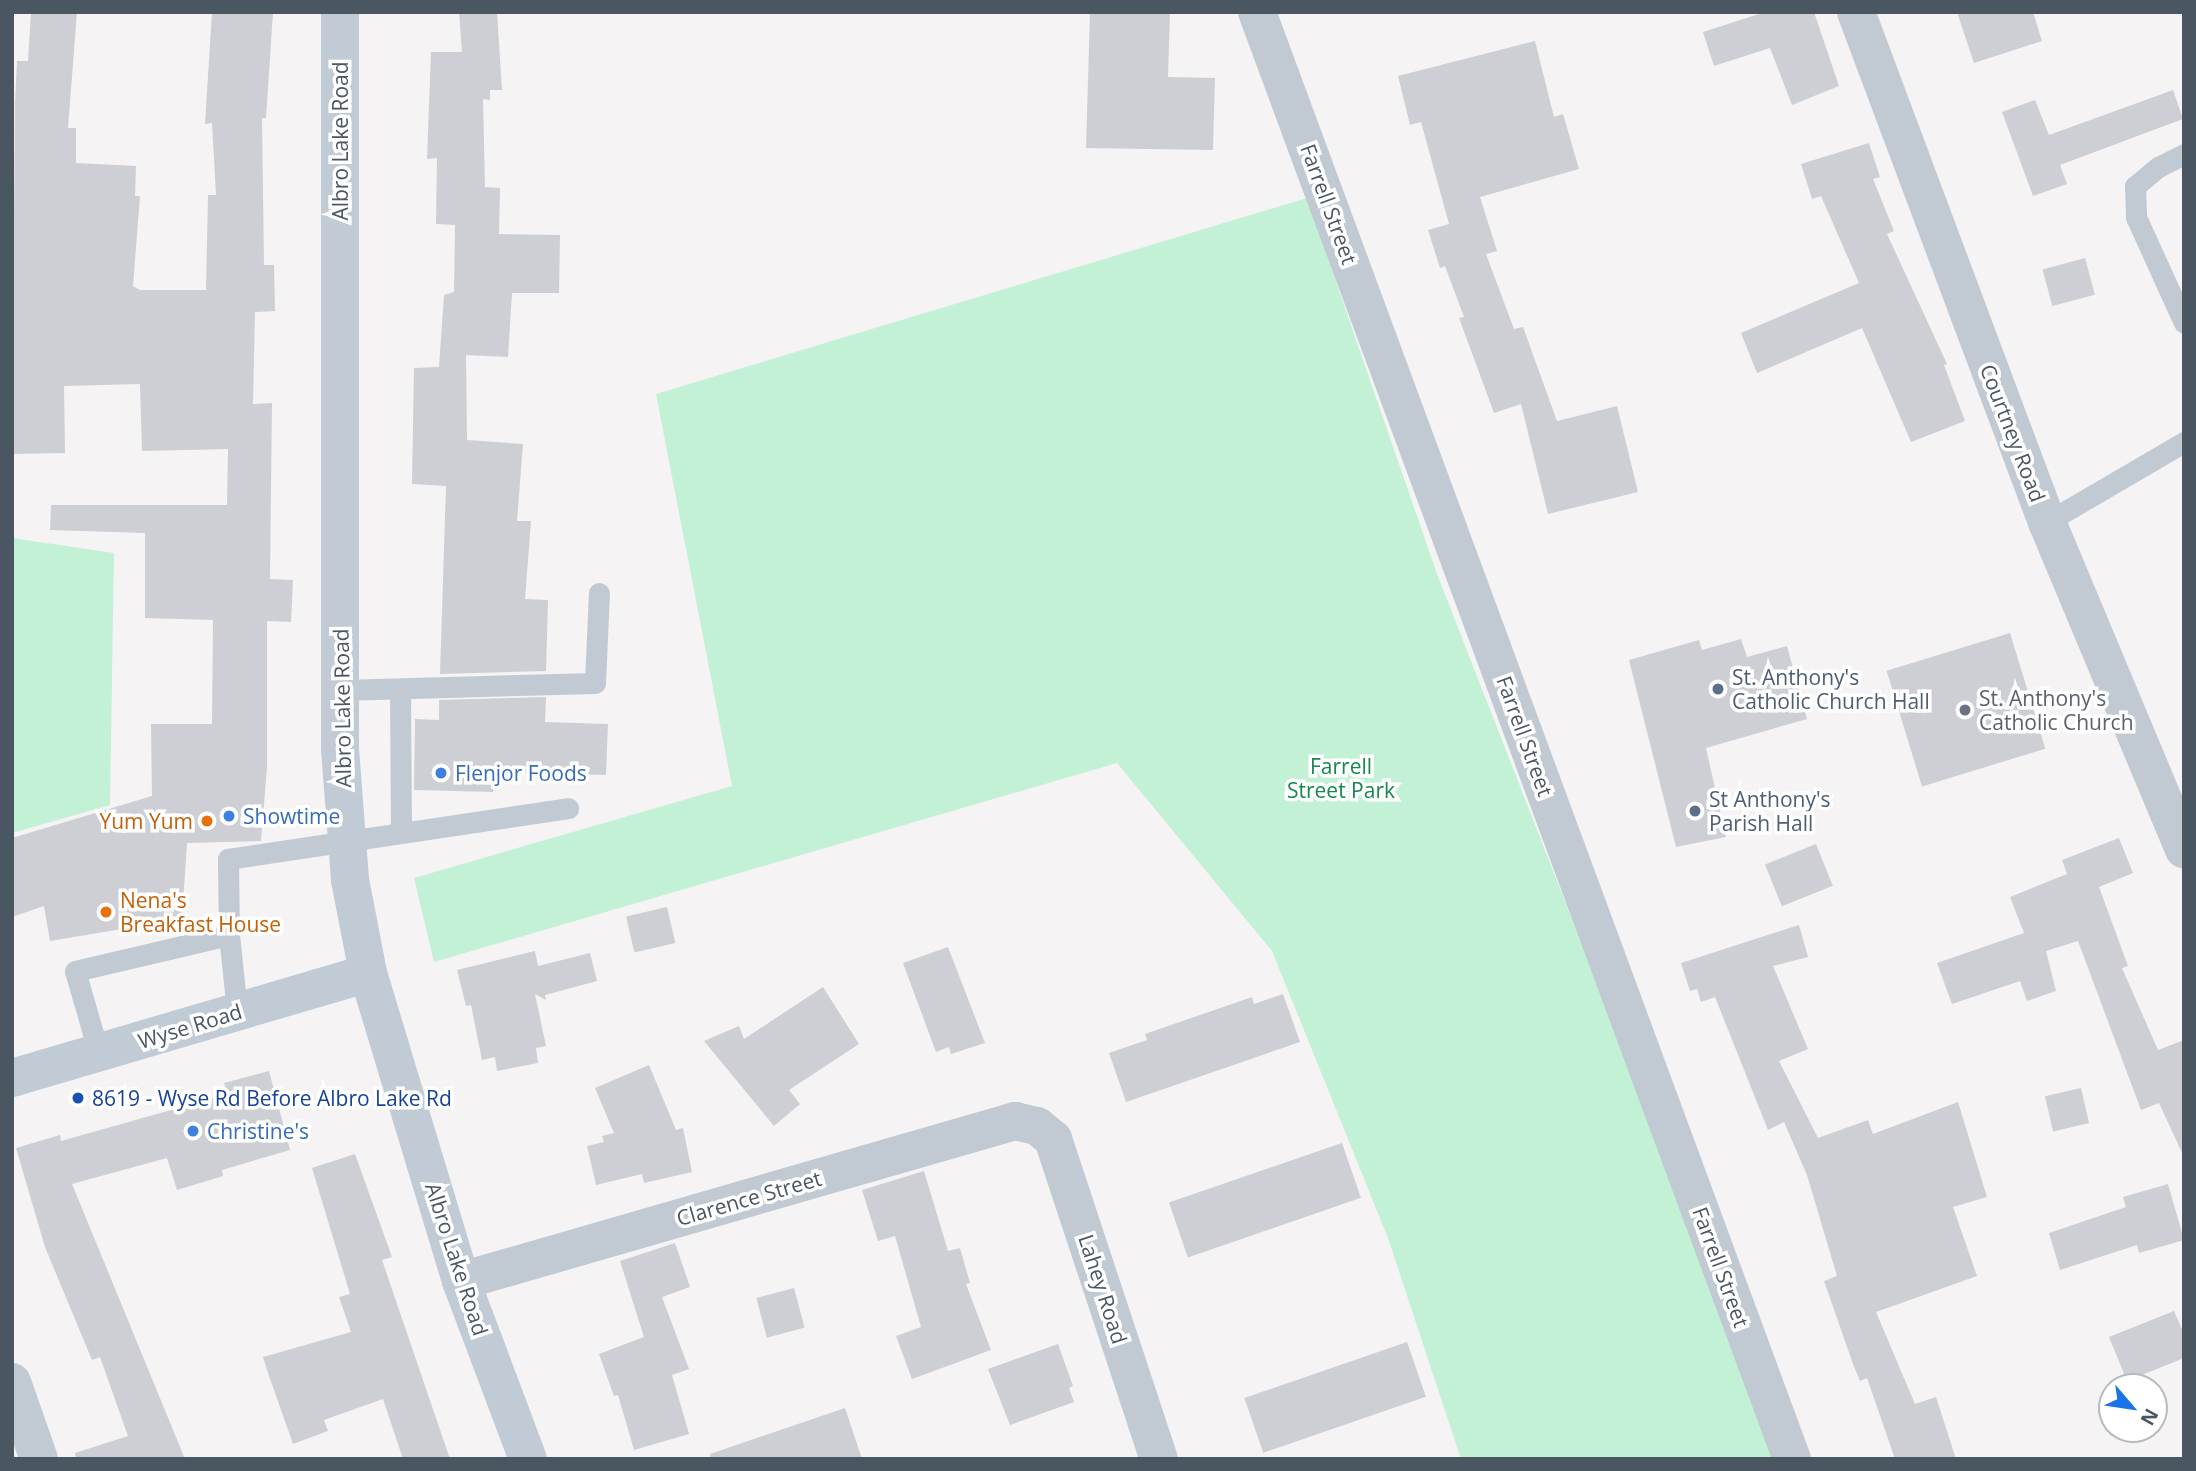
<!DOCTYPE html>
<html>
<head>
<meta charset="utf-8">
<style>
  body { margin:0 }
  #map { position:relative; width:2196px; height:1471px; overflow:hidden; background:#f5f3f3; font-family:"Open Sans",sans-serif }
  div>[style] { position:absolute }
  .green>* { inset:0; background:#c3f1d5 }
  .building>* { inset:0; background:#cdcfd5; transform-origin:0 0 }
  .service>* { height:21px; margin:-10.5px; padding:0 10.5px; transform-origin:10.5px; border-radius:10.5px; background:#c1cad2 }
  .minor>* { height:38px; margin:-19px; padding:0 19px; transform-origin:19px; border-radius:19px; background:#c1cad2 }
  .secondary>* { height:38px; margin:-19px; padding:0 19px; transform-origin:19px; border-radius:19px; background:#c1cbd6 }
  .dots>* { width:19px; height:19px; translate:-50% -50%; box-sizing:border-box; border:4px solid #fff; border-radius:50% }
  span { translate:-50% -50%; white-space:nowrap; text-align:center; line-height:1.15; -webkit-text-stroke:7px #fff; paint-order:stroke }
  .street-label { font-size:21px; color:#4a5661 }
  .service-label { font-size:21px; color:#4e5e75 }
  .left { translate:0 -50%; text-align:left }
  .worship-label { font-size:21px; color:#5b616d }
  .park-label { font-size:21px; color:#17864f }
  .shop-label { font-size:21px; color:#366cbe }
  .food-label { font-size:21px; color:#c56008 }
  .right { translate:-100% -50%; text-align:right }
  .transit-label { font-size:21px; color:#164399 }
  .frame { position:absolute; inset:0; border:14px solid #4a5661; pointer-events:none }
  .north { position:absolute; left:2098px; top:1373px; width:70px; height:70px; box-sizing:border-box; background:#fff; border:2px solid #b7bbc0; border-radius:50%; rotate:119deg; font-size:19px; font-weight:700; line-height:28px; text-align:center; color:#4a5661 }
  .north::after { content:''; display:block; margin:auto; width:24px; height:32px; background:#1a73e8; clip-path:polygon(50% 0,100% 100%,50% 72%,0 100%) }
</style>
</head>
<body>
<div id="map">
  <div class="green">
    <i style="clip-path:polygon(1307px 198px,1437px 574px,1783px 1459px,1461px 1459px,1388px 1238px,1272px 951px,1117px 763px,434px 962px,414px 878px,732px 786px,656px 394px)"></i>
    <i style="clip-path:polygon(12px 538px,114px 553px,110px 805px,12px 833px)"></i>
  </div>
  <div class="building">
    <i style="clip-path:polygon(31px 12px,77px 12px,68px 128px,76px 128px,76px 163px,136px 166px,135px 196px,140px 196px,133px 286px,140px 290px,206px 290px,208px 195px,216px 195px,212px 123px,205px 124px,212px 12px,273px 12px,266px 118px,262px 118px,264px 265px,274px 265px,275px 311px,255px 312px,253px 404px,272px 403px,270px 579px,293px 580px,291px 622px,267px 621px,267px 767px,261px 841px,187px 843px,182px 919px,50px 941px,44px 906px,12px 917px,12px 838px,152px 796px,151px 724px,212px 724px,213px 620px,145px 618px,145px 533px,50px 530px,51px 505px,227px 505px,228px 449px,142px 451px,140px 384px,64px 386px,65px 453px,12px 454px,15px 103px,17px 61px,28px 61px)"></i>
    <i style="clip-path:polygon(459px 12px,497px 12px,502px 90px,490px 90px,490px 100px,483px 99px,485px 187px,500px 188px,499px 234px,560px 235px,559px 293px,512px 293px,508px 357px,466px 355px,467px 440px,523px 444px,517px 521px,531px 521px,525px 599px,548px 600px,546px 671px,440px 674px,446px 486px,412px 484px,414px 368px,439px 367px,444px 295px,454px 292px,455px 225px,436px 224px,437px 158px,427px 159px,431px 52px,462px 52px)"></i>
    <i style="clip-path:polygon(1090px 12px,1170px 12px,1168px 77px,1215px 78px,1213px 150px,1086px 148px)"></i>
    <i style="clip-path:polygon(1765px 12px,1814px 12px,1839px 86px,1792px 105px,1770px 48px,1714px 66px,1703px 32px)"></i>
    <i style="clip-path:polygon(1957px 12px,2033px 12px,2042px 41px,1974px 63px)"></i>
    <i style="clip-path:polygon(1535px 41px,1554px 117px,1563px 114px,1579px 169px,1480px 197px,1497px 251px,1486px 254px,1514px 329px,1523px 327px,1557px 421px,1617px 406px,1638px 492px,1548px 514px,1521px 404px,1494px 413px,1459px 318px,1464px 317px,1445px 266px,1440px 268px,1428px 230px,1449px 224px,1421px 122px,1410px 125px,1398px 76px)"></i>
    <i style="clip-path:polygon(2173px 90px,2183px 119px,2060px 165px,2067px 184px,2033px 196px,2002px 112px,2035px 100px,2049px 135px)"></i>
    <i style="clip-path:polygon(1869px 143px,1880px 177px,1873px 179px,1894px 231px,1887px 234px,1947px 364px,1944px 365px,1965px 421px,1911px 442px,1862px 328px,1757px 373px,1741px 333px,1859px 283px,1821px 196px,1812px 199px,1801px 164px)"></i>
    <i style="left:2085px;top:258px;width:38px;height:44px;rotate:75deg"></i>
    <i style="left:2010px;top:633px;width:121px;height:129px;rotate:73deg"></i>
    <i style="clip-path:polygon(1741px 639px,1747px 657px,1787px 646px,1807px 719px,1706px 748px,1726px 837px,1676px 847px,1629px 660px,1699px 640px,1702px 650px)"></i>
    <i style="clip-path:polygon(546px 697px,545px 722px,608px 724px,606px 775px,494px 772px,493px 792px,414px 790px,415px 719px,439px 720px,439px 700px)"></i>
    <i style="clip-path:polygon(2119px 838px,2133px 873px,2099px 887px,2128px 966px,2122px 968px,2158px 1050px,2184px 1040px,2184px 1157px,2159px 1103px,2141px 1110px,2078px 941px,2046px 951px,2056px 991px,2027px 1001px,2020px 981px,1952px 1004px,1937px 963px,2024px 933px,2010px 897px,2067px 874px,2062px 860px)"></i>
    <i style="left:1816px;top:844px;width:45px;height:55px;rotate:68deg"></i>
    <i style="left:667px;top:907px;width:37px;height:42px;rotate:77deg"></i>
    <i style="clip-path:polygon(1799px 925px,1808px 957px,1773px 966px,1808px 1049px,1779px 1061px,1818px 1138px,1868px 1120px,1873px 1134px,1958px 1102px,1987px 1197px,1953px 1207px,1977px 1276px,1876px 1312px,1915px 1404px,1936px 1397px,1956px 1459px,1895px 1459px,1867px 1378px,1860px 1381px,1853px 1364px,1824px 1281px,1837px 1276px,1807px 1175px,1784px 1122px,1768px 1130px,1715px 997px,1701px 1002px,1697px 989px,1690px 991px,1681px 963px)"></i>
    <i style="clip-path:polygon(948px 947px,985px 1043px,951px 1054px,949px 1047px,936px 1052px,903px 963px)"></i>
    <i style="clip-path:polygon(535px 951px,538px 966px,590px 953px,597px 981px,545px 995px,546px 1000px,535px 994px,546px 1046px,536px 1048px,538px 1063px,497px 1071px,495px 1057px,482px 1060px,471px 1005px,466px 1006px,457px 970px)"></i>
    <i style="clip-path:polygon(823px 987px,859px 1044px,789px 1090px,800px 1104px,774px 1126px,704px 1041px,739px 1026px,744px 1039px)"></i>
    <i style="clip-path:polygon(1283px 994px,1300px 1042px,1126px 1102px,1109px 1053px,1147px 1040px,1145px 1034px,1252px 997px,1254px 1004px)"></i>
    <i style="clip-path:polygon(649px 1065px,676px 1130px,683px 1128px,692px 1172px,644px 1183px,642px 1174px,596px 1185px,587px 1146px,604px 1142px,602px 1136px,614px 1133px,595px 1088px)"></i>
    <i style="clip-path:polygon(269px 1071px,290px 1150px,222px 1170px,223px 1176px,177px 1190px,167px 1158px,72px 1184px,185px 1459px,76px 1459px,75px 1453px,128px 1436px,100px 1357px,92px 1360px,45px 1247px,16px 1148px,60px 1135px,61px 1141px,228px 1094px,224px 1083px)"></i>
    <i style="left:2081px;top:1088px;width:36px;height:37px;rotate:77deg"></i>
    <i style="left:1342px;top:1143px;width:58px;height:183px;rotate:71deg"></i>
    <i style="clip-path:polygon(355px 1154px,392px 1257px,382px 1260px,450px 1459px,403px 1459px,383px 1399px,324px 1420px,328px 1431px,293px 1444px,268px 1373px,263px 1357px,351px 1332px,339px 1297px,350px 1294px,312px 1168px)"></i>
    <i style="clip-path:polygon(924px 1171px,948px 1251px,960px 1248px,970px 1283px,966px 1284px,991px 1350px,912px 1379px,896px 1336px,921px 1327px,895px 1236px,878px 1241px,862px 1190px)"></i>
    <i style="clip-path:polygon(2168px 1184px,2184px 1240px,2139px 1253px,2137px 1245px,2060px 1270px,2049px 1233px,2126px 1207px,2123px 1197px)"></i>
    <i style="clip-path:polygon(675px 1243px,690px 1287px,662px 1297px,689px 1369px,672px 1375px,689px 1434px,634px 1450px,618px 1395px,614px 1396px,599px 1354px,644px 1337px,620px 1261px)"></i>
    <i style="left:794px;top:1288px;width:41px;height:39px;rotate:75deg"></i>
    <i style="clip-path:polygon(2174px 1311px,2184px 1334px,2184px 1358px,2127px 1381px,2109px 1337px)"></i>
    <i style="left:1407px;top:1342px;width:58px;height:172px;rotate:71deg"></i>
    <i style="clip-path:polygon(1058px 1344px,1073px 1386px,1069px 1388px,1074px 1402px,1010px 1425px,988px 1369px)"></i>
    <i style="clip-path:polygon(845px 1408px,862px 1459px,711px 1459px,710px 1454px)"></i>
  </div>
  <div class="service">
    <i style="left:2184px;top:154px;width:29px;rotate:153deg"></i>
    <i style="left:2158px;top:167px;width:30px;rotate:140deg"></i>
    <i style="left:2135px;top:186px;width:31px;rotate:88deg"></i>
    <i style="left:2136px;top:217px;width:116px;rotate:65.6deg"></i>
    <i style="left:2047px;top:522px;width:159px;rotate:-30.3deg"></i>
    <i style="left:400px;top:689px;width:143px;rotate:89.6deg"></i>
    <i style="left:341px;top:690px;width:254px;rotate:-1.6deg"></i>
    <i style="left:595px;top:683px;width:90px;rotate:-87.5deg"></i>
    <i style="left:237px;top:1011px;width:76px;rotate:-96deg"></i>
    <i style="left:229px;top:935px;width:76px;rotate:-90.8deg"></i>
    <i style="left:228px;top:859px;width:344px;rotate:-8.5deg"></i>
    <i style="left:99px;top:1054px;width:86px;rotate:-106.1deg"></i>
    <i style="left:75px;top:971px;width:158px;rotate:-13.2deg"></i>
  </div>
  <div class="minor">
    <i style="left:1257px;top:12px;width:1543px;rotate:69.71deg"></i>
    <i style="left:1856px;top:12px;width:545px;rotate:69.47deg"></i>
    <i style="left:2047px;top:522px;width:355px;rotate:67.3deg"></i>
    <i style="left:461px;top:1281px;width:577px;rotate:-16.11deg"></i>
    <i style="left:1015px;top:1121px;width:23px;rotate:13deg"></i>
    <i style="left:1037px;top:1126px;width:21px;rotate:39deg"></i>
    <i style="left:1053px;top:1139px;width:337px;rotate:71.7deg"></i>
    <i style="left:12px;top:1382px;width:82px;rotate:70.7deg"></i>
  </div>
  <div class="secondary">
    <i style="left:340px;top:12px;width:737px;rotate:90deg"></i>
    <i style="left:340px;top:749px;width:131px;rotate:85.6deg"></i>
    <i style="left:350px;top:880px;width:95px;rotate:79deg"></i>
    <i style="left:368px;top:973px;width:322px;rotate:73.2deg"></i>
    <i style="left:461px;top:1281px;width:190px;rotate:69.4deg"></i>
    <i style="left:12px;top:1078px;width:371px;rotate:-16.4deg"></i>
  </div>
  <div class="dots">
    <i style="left:1718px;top:689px;background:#5c6f8a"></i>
    <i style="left:1965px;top:710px;background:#6b7280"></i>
    <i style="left:441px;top:773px;background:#3f7fe0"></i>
    <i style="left:1695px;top:811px;background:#5c6f8a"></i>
    <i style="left:229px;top:816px;background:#3f7fe0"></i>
    <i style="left:207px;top:821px;background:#e8710a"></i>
    <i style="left:106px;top:912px;background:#e8710a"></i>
    <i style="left:78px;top:1098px;background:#1a4fb4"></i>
    <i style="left:193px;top:1131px;background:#3f7fe0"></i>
  </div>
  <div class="street-label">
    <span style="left:340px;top:141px;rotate:-90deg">Albro Lake Road</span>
    <span style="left:1329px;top:204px;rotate:70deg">Farrell Street</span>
    <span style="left:2013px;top:433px;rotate:69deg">Courtney Road</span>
    <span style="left:342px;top:708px;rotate:-91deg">Albro Lake Road</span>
    <span style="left:1525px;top:736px;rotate:70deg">Farrell Street</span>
    <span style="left:190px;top:1026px;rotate:-17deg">Wyse Road</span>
    <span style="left:749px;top:1198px;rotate:-16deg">Clarence Street</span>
    <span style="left:457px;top:1259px;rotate:72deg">Albro Lake Road</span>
    <span style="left:1721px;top:1267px;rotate:70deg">Farrell Street</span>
    <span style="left:1103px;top:1289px;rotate:72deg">Lahey Road</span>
  </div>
  <div class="service-label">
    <span class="left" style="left:1732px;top:689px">St. Anthony's<br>Catholic Church Hall</span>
    <span class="left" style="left:1709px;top:811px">St Anthony's<br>Parish Hall</span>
  </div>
  <div class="worship-label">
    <span class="left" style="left:1979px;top:710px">St. Anthony's<br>Catholic Church</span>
  </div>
  <div class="park-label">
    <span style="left:1341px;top:778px">Farrell<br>Street Park</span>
  </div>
  <div class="shop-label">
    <span class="left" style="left:455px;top:773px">Flenjor Foods</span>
    <span class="left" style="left:243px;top:816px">Showtime</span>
    <span class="left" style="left:207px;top:1131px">Christine's</span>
  </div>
  <div class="food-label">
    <span class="right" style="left:193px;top:821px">Yum Yum</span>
    <span class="left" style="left:120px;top:912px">Nena's<br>Breakfast House</span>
  </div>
  <div class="transit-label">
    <span class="left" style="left:92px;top:1098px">8619 - Wyse Rd Before Albro Lake Rd</span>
  </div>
  <div class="frame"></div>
  <div class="north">N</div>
</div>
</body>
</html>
